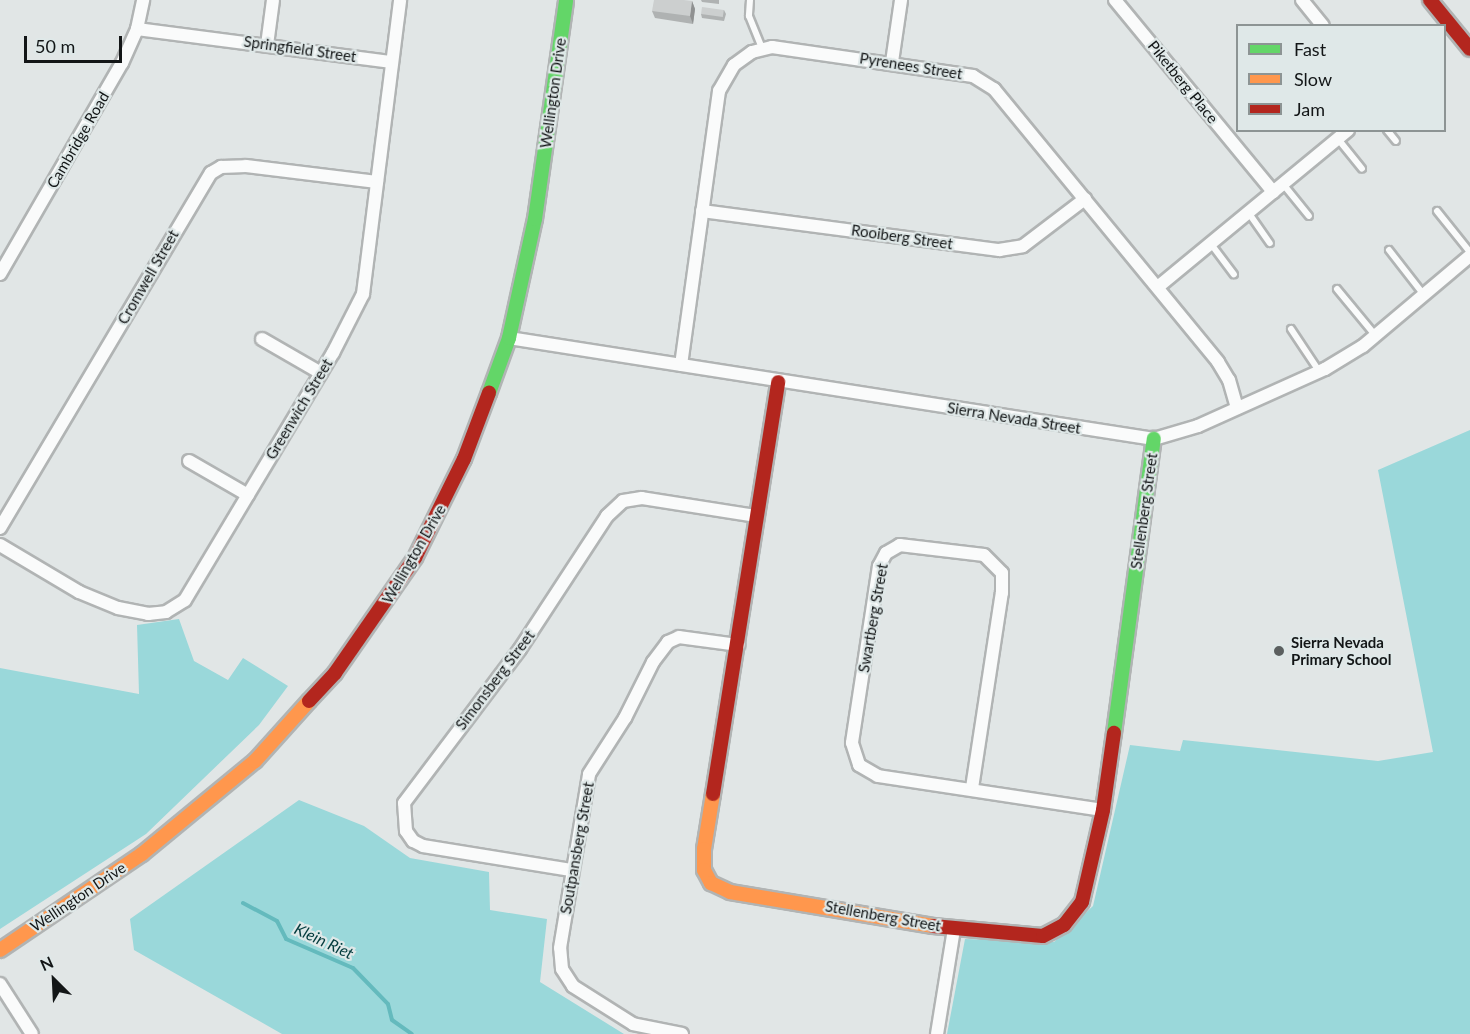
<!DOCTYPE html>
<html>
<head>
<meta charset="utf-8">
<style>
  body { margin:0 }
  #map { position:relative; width:1470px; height:1034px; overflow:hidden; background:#e1e6e6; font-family:Lato,sans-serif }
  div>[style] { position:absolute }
  .green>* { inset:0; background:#9ad8da }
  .stream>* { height:4px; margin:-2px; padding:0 2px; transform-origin:2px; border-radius:2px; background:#64babd }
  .roads { filter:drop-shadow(2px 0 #b1b4b4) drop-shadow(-2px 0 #b1b4b4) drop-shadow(0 2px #b1b4b4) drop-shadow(0 -2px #b1b4b4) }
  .lane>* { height:6px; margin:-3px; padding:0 3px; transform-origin:3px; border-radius:3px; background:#fafbfb }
  .street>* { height:12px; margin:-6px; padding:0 6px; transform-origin:6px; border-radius:6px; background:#fafbfb }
  .fast>* { height:14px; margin:-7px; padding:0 7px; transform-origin:7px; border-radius:7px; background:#63d668 }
  .slow>* { height:14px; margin:-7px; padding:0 7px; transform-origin:7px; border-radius:7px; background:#ff974d }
  .jam>* { height:14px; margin:-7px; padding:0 7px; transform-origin:7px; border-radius:7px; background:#b3261e }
  .wall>* { inset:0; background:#afb2b2 }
  .shaded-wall>* { inset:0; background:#8f9191 }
  .building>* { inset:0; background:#cccfcf; transform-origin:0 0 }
  .dots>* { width:16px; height:16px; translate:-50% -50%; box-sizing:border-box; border:3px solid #dfe8e8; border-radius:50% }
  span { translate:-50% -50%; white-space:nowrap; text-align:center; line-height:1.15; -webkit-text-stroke:4.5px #dfe8e8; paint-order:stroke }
  .street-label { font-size:15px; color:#131617 }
  .poi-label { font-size:15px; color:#131617; font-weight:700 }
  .left { translate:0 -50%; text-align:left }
  .water-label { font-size:16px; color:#033b3d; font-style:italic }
  .legend { position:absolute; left:1236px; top:24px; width:210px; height:108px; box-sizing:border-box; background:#dfe8e8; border:2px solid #8d9494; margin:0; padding:8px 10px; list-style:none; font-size:18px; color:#131617 }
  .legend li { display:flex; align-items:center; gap:12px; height:30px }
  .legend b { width:30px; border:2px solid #8d9494 }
  .north { position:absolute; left:24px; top:950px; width:60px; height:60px; -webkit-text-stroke:4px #dfe8e8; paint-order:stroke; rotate:336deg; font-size:16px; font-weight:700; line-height:24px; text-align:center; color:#131617 }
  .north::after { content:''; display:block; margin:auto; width:21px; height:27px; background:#131617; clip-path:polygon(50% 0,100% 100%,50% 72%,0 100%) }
  .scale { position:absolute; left:24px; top:36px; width:98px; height:27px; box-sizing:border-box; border:3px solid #131617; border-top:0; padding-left:8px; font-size:18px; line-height:21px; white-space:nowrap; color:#131617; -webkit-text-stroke:4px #dfe8e8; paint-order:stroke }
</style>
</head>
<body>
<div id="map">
  <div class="green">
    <i style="clip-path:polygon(1470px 430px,1470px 1034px,947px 1034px,965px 939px,1054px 942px,1093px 906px,1130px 745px,1180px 751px,1183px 740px,1378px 761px,1433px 752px,1378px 470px)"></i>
    <i style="clip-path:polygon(179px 619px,194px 661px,228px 680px,243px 658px,288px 686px,259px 725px,146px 834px,0 929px,0 668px,139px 694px,137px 625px)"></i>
    <i style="clip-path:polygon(299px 800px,364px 826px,410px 858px,489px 872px,490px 910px,547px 919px,540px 982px,624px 1034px,282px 1034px,134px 950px,130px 919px)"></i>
  </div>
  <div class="stream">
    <i style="left:243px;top:903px;width:38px;rotate:28deg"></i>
    <i style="left:277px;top:921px;width:20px;rotate:63deg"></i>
    <i style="left:286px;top:939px;width:73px;rotate:23.4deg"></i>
    <i style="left:353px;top:968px;width:50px;rotate:45.8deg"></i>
    <i style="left:388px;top:1004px;width:16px;rotate:76deg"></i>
    <i style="left:392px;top:1020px;width:24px;rotate:35deg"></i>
  </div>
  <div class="roads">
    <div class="lane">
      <i style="left:750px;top:0;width:16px;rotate:94deg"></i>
      <i style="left:749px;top:16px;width:35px;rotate:68deg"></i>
      <i style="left:1387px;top:130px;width:14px;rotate:51deg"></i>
      <i style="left:1338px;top:139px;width:38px;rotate:51deg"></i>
      <i style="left:1283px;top:184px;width:41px;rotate:50.9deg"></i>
      <i style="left:1437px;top:211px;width:53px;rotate:51.2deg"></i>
      <i style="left:1248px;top:212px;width:38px;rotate:55deg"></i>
      <i style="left:1211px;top:244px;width:38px;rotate:53deg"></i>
      <i style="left:1389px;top:250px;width:57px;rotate:52.1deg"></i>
      <i style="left:1337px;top:289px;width:60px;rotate:50.4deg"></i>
      <i style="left:1291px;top:329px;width:50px;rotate:56.3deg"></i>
    </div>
    <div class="street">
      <i style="left:1115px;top:0;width:249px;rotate:50.5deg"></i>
      <i style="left:1302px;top:0;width:33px;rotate:51deg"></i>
      <i style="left:137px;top:29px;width:257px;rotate:7.4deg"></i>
      <i style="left:267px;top:45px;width:45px;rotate:-82.4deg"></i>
      <i style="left:892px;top:62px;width:63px;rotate:-81.7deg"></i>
      <i style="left:702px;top:211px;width:300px;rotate:7.5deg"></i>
      <i style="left:999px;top:250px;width:24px;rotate:-9deg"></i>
      <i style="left:1023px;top:246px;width:78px;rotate:-37.2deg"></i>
      <i style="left:0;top:274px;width:244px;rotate:-60deg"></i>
      <i style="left:122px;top:63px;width:37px;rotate:-66deg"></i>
      <i style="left:137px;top:29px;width:30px;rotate:-78deg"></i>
      <i style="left:1159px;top:286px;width:245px;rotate:-39.5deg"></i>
      <i style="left:509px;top:338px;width:653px;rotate:8.9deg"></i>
      <i style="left:1154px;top:439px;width:46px;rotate:-16.5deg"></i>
      <i style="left:1198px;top:426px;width:139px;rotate:-24.2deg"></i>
      <i style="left:1325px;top:369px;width:44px;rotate:-31.2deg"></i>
      <i style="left:1363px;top:346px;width:140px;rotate:-40.1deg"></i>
      <i style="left:262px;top:339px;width:68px;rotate:30deg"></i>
      <i style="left:681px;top:365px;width:277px;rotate:-82.1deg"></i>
      <i style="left:719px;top:91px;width:30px;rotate:-60deg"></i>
      <i style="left:734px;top:65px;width:22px;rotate:-36deg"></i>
      <i style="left:752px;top:52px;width:21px;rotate:-14deg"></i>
      <i style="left:772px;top:47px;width:203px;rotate:8.2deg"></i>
      <i style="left:973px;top:76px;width:25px;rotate:32deg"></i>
      <i style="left:994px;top:89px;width:353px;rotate:50.6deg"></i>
      <i style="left:1218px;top:362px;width:21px;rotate:59deg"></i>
      <i style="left:1229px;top:380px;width:29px;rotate:74deg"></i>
      <i style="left:189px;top:461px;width:68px;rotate:30deg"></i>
      <i style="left:0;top:528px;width:413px;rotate:-59.3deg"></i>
      <i style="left:211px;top:173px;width:12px;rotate:-31deg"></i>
      <i style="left:221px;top:167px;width:25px;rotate:-2deg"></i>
      <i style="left:246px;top:166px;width:132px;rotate:7deg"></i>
      <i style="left:0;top:545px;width:92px;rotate:30.7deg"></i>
      <i style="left:79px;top:592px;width:42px;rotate:22.3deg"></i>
      <i style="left:118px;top:608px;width:31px;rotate:11deg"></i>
      <i style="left:148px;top:614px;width:18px;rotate:-6deg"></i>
      <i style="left:166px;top:612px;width:22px;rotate:-32deg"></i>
      <i style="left:185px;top:600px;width:288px;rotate:-59.1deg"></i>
      <i style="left:333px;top:353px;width:66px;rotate:-63deg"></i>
      <i style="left:363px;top:294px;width:296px;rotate:-82.8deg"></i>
      <i style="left:972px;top:788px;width:197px;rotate:-81.3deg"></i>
      <i style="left:1002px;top:593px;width:20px;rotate:-90deg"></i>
      <i style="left:1002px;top:573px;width:25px;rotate:-135deg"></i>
      <i style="left:984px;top:555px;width:85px;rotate:-173.2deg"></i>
      <i style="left:900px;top:545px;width:16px;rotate:150deg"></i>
      <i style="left:886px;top:553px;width:15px;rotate:118deg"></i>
      <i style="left:879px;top:566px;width:179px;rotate:98.7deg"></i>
      <i style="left:852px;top:743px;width:23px;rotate:72deg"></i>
      <i style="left:859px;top:765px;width:22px;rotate:30deg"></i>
      <i style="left:878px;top:776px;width:228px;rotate:8.6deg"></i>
      <i style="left:571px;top:870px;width:150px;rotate:-170.8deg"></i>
      <i style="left:423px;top:846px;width:11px;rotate:-153deg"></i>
      <i style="left:413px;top:841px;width:12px;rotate:-125deg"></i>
      <i style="left:406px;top:831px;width:28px;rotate:-94deg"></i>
      <i style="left:404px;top:803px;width:193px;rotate:-53deg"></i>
      <i style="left:520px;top:649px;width:159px;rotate:-56.8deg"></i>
      <i style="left:607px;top:516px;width:22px;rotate:-43deg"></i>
      <i style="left:623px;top:501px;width:19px;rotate:-9deg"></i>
      <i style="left:642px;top:498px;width:115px;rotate:9deg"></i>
      <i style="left:0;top:984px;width:59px;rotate:57.4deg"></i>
      <i style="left:682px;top:1034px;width:50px;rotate:-168.5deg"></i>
      <i style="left:633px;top:1024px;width:71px;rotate:-147.7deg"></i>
      <i style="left:573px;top:986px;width:20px;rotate:-123deg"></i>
      <i style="left:562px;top:969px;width:21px;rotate:-95deg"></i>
      <i style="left:560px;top:948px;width:176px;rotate:-80.5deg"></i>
      <i style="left:589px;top:774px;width:67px;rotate:-57.3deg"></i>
      <i style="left:625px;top:718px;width:63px;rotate:-63.4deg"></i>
      <i style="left:653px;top:662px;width:25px;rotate:-53deg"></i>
      <i style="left:668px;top:642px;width:12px;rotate:-24deg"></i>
      <i style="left:679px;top:637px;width:60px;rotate:7.7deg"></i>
      <i style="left:937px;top:1034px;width:106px;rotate:-80.8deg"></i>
    </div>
    <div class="fast">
      <i style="left:489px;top:393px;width:59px;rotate:-70deg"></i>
      <i style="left:509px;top:338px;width:122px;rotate:-77.7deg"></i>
      <i style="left:535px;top:219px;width:221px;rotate:-81.9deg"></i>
      <i style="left:1114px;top:733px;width:297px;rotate:-82.3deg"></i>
    </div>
    <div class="slow">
      <i style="left:713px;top:794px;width:56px;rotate:99.3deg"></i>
      <i style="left:704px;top:849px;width:21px;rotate:90deg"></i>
      <i style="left:704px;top:870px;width:15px;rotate:62deg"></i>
      <i style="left:711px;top:883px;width:21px;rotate:25deg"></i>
      <i style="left:730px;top:892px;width:206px;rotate:9.5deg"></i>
      <i style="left:0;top:950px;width:171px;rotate:-34.1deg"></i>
      <i style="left:142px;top:854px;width:146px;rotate:-39.5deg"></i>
      <i style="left:255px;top:761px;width:81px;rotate:-48deg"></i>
    </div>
    <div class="jam">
      <i style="left:1430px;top:0;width:63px;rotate:50.8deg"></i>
      <i style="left:309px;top:701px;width:38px;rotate:-47deg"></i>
      <i style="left:335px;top:673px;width:140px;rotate:-55.2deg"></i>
      <i style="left:415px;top:558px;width:110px;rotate:-63.7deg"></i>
      <i style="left:464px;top:459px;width:71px;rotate:-69.3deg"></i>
      <i style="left:713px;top:794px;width:417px;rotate:-81deg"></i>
      <i style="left:933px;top:926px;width:110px;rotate:5.2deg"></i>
      <i style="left:1043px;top:936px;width:24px;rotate:-28deg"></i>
      <i style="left:1064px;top:925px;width:29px;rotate:-52deg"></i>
      <i style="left:1082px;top:902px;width:94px;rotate:-77.1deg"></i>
      <i style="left:1103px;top:810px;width:78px;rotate:-81.9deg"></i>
    </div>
  </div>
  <div class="wall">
    <i style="clip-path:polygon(701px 0,719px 0,719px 4px,702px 2px)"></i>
    <i style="clip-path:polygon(692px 1px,695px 9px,693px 24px,655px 18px,652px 11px)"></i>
    <i style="clip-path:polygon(724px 10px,726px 14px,724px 21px,702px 18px,701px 14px)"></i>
  </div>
  <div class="shaded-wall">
    <i style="clip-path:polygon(692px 1px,695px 9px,693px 24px,690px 16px)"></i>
  </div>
  <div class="building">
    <i style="clip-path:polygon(654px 0,684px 0,692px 1px,690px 16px,652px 11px)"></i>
    <i style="left:702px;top:7px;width:22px;height:7px;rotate:8deg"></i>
  </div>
  <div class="dots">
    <i style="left:1279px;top:651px;background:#5b5f5f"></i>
  </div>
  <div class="street-label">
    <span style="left:300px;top:49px;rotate:8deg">Springfield Street</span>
    <span style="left:911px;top:66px;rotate:9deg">Pyrenees Street</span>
    <span style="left:1183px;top:82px;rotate:51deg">Piketberg Place</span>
    <span style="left:553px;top:93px;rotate:-82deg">Wellington Drive</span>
    <span style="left:78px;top:140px;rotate:-60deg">Cambridge Road</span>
    <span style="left:902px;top:237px;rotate:8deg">Rooiberg Street</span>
    <span style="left:148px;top:277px;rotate:-60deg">Cromwell Street</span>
    <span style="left:299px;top:409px;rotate:-59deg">Greenwich Street</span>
    <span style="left:1014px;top:418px;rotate:9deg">Sierra Nevada Street</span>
    <span style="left:1144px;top:511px;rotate:-82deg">Stellenberg Street</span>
    <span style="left:414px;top:554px;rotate:-60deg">Wellington Drive</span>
    <span style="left:873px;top:618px;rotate:-80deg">Swartberg Street</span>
    <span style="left:495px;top:680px;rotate:-53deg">Simonsberg Street</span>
    <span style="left:577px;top:848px;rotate:-80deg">Soutpansberg Street</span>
    <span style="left:78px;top:897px;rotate:-34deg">Wellington Drive</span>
    <span style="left:883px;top:916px;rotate:10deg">Stellenberg Street</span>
  </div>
  <div class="poi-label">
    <span class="left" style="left:1291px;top:651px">Sierra Nevada<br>Primary School</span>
  </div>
  <div class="water-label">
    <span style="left:324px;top:941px;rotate:25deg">Klein Riet</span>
  </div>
  <ul class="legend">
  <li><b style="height:8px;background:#63d668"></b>Fast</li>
  <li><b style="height:8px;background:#ff974d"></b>Slow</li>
  <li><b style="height:8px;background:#b3261e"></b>Jam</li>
  </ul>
  <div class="north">N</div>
  <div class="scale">50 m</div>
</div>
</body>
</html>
